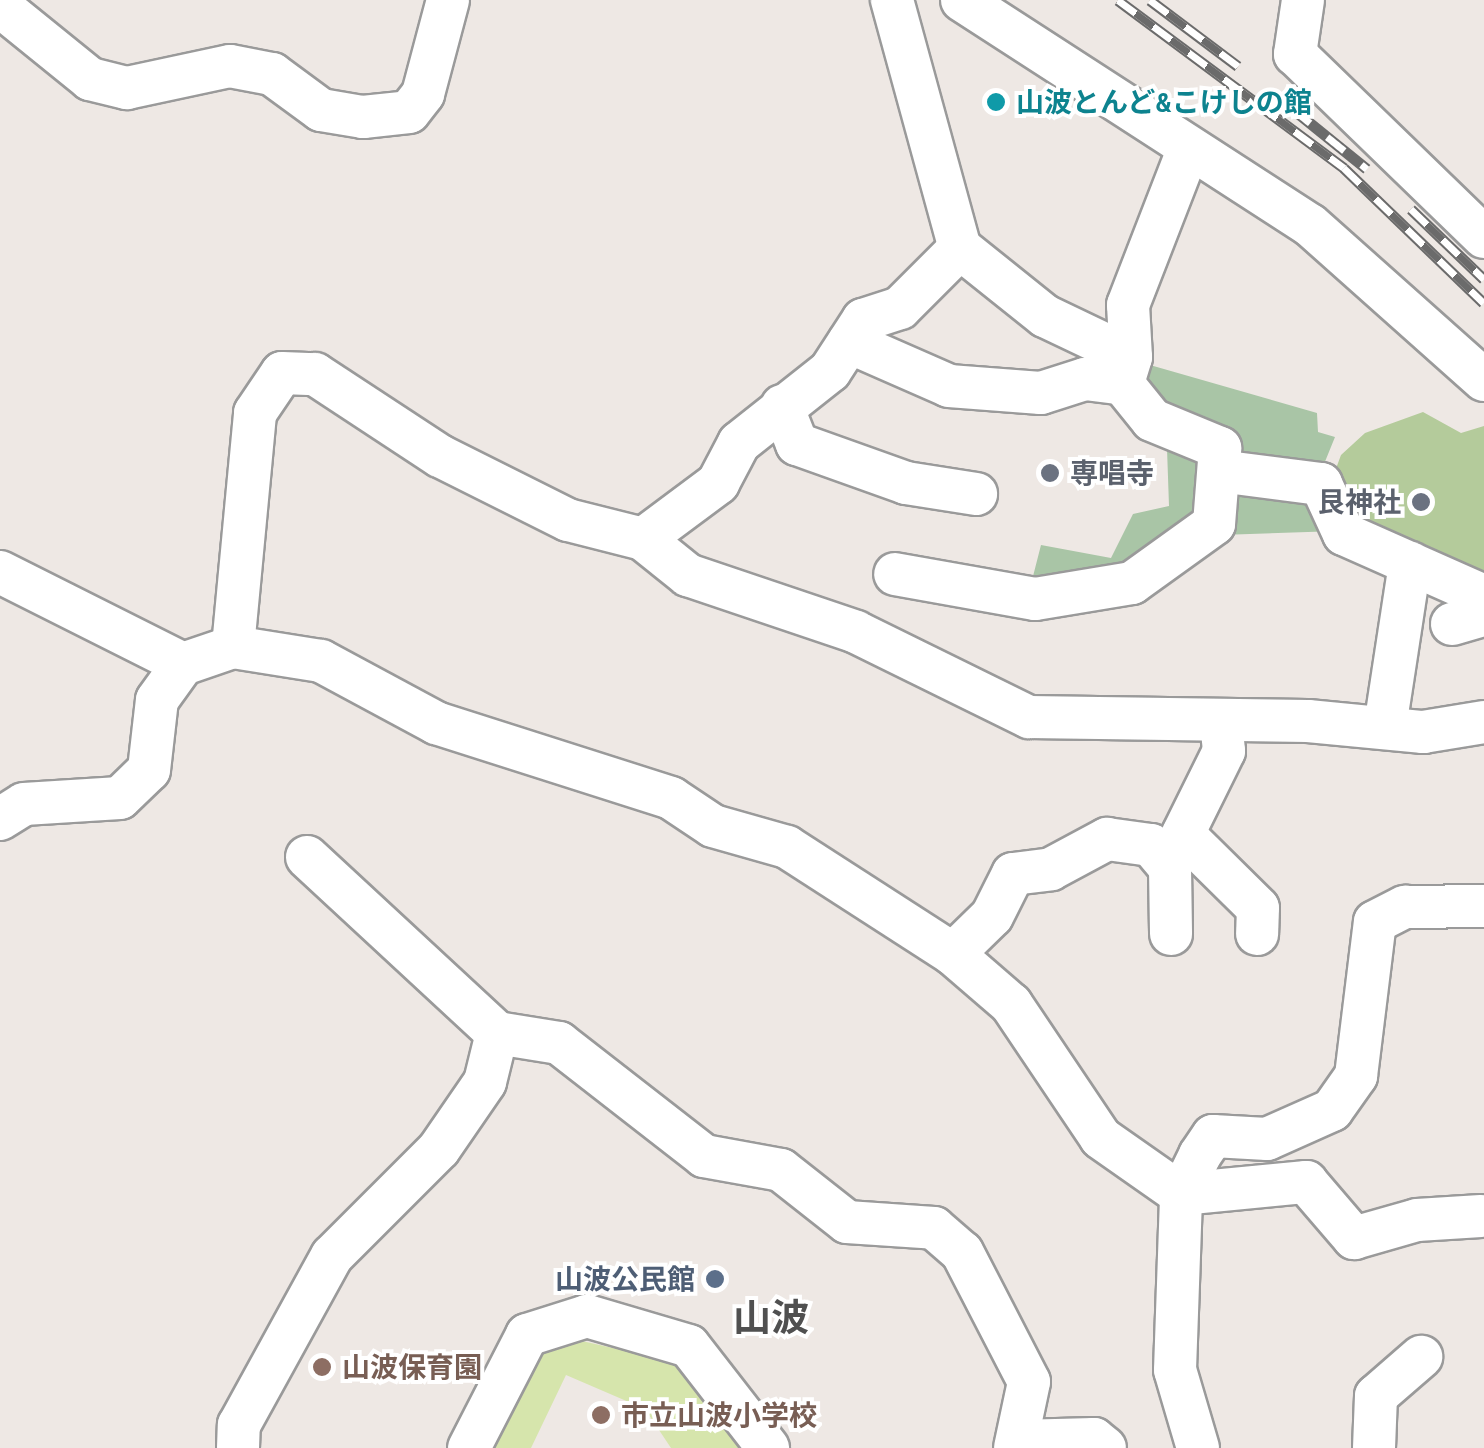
<!DOCTYPE html>
<html>
<head>
<meta charset="utf-8">
<style>
  body { margin:0 }
  #map { position:relative; width:1484px; height:1448px; overflow:hidden; background:#eee8e4; font-family:"Archivo Narrow","Noto Sans JP",sans-serif }
  div>[style] { position:absolute }
  .grass>* { inset:0; background:#d6e5ac }
  .forest>* { inset:0; background:#b4cb9b }
  .cemetery>* { inset:0; background:#a9c5a6 }
  .roads { filter:drop-shadow(2px 0 #9a9a9a) drop-shadow(-2px 0 #9a9a9a) drop-shadow(0 2px #9a9a9a) drop-shadow(0 -2px #9a9a9a) }
  .minor>* { height:42px; margin:-21px; padding:0 21px; transform-origin:21px; border-radius:21px; background:#fff }
  .rail>* { height:11px; margin-top:-5.5px; transform-origin:0; background:repeating-linear-gradient(90deg,#fff 0 22px,#6b6b6b 0 44px); box-sizing:border-box; border-block:2px solid #6b6b6b }
  .dots>* { width:28px; height:28px; translate:-50% -50%; box-sizing:border-box; border:5px solid #fff; border-radius:50% }
  span { translate:-50% -50%; white-space:nowrap; text-align:center; line-height:1.15; -webkit-text-stroke:8px #fff; paint-order:stroke }
  .culture-label { font-size:28px; color:#0d838f; font-weight:700 }
  .left { translate:0 -50%; text-align:left }
  .worship-label { font-size:28px; color:#5b616d; font-weight:700 }
  .right { translate:-100% -50%; text-align:right }
  .service-label { font-size:28px; color:#4e5e75; font-weight:700 }
  .education-label { font-size:28px; color:#785e54; font-weight:700 }
  .district-label { font-size:38px; color:#505050; font-weight:700 }
</style>
</head>
<body>
<div id="map">
  <div class="grass">
    <i style="clip-path:polygon(573px 1339px,675px 1362px,745px 1448px,671px 1448px,645px 1409px,566px 1375px,531px 1448px,486px 1448px,532px 1356px)"></i>
  </div>
  <div class="forest">
    <i style="clip-path:polygon(1423px 412px,1461px 433px,1484px 426px,1484px 586px,1351px 530px,1331px 482px,1341px 455px,1365px 433px)"></i>
  </div>
  <div class="cemetery">
    <i style="clip-path:polygon(1136px 361px,1317px 413px,1318px 432px,1335px 437px,1320px 474px,1338px 531px,1220px 535px,1147px 568px,1030px 588px,1041px 545px,1111px 558px,1133px 514px,1169px 506px,1166px 420px)"></i>
  </div>
  <div class="roads">
    <div class="minor">
      <i style="left:892px;top:0;width:257px;rotate:74.7deg"></i>
      <i style="left:960px;top:248px;width:109px;rotate:38.7deg"></i>
      <i style="left:1045px;top:316px;width:95px;rotate:25.5deg"></i>
      <i style="left:1131px;top:357px;width:28px;rotate:107deg"></i>
      <i style="left:962px;top:0;width:414px;rotate:32.9deg"></i>
      <i style="left:1310px;top:225px;width:233px;rotate:41.7deg"></i>
      <i style="left:1303px;top:0;width:55px;rotate:98.4deg"></i>
      <i style="left:1295px;top:54px;width:263px;rotate:44.1deg"></i>
      <i style="left:0;top:6px;width:116px;rotate:39deg"></i>
      <i style="left:90px;top:79px;width:38px;rotate:14deg"></i>
      <i style="left:127px;top:88px;width:105px;rotate:-12.1deg"></i>
      <i style="left:230px;top:66px;width:43px;rotate:10.8deg"></i>
      <i style="left:272px;top:74px;width:61px;rotate:36.3deg"></i>
      <i style="left:321px;top:110px;width:43px;rotate:9.5deg"></i>
      <i style="left:363px;top:117px;width:46px;rotate:-6.2deg"></i>
      <i style="left:409px;top:112px;width:23px;rotate:-52deg"></i>
      <i style="left:423px;top:94px;width:97px;rotate:-75.1deg"></i>
      <i style="left:849px;top:342px;width:109px;rotate:23.7deg"></i>
      <i style="left:949px;top:386px;width:92px;rotate:4.4deg"></i>
      <i style="left:1041px;top:393px;width:46px;rotate:-17.7deg"></i>
      <i style="left:1085px;top:379px;width:38px;rotate:7deg"></i>
      <i style="left:1123px;top:384px;width:46px;rotate:51.1deg"></i>
      <i style="left:1152px;top:420px;width:74px;rotate:22.4deg"></i>
      <i style="left:1220px;top:448px;width:76px;rotate:94.5deg"></i>
      <i style="left:1214px;top:524px;width:101px;rotate:144.3deg"></i>
      <i style="left:1132px;top:583px;width:98px;rotate:170.6deg"></i>
      <i style="left:1035px;top:599px;width:142px;rotate:-169.9deg"></i>
      <i style="left:1131px;top:357px;width:52px;rotate:-93.3deg"></i>
      <i style="left:1128px;top:305px;width:168px;rotate:-68.8deg"></i>
      <i style="left:782px;top:406px;width:41px;rotate:68.5deg"></i>
      <i style="left:797px;top:444px;width:116px;rotate:19.7deg"></i>
      <i style="left:906px;top:483px;width:71px;rotate:8.9deg"></i>
      <i style="left:1219px;top:471px;width:103px;rotate:7.3deg"></i>
      <i style="left:1321px;top:484px;width:55px;rotate:65.3deg"></i>
      <i style="left:1344px;top:534px;width:153px;rotate:23.9deg"></i>
      <i style="left:643px;top:539px;width:94px;rotate:-36.7deg"></i>
      <i style="left:718px;top:483px;width:45px;rotate:-62.3deg"></i>
      <i style="left:739px;top:443px;width:116px;rotate:-38.4deg"></i>
      <i style="left:830px;top:371px;width:61px;rotate:-57.1deg"></i>
      <i style="left:863px;top:320px;width:39px;rotate:-18deg"></i>
      <i style="left:900px;top:308px;width:85px;rotate:-45deg"></i>
      <i style="left:0;top:572px;width:205px;rotate:26.7deg"></i>
      <i style="left:183px;top:664px;width:53px;rotate:-18.8deg"></i>
      <i style="left:233px;top:647px;width:89px;rotate:9deg"></i>
      <i style="left:321px;top:661px;width:131px;rotate:28.3deg"></i>
      <i style="left:436px;top:723px;width:247px;rotate:17.7deg"></i>
      <i style="left:671px;top:798px;width:50px;rotate:33.7deg"></i>
      <i style="left:713px;top:826px;width:77px;rotate:15.8deg"></i>
      <i style="left:787px;top:847px;width:197px;rotate:32.8deg"></i>
      <i style="left:953px;top:954px;width:77px;rotate:40.8deg"></i>
      <i style="left:1011px;top:1004px;width:161px;rotate:56.1deg"></i>
      <i style="left:1101px;top:1138px;width:98px;rotate:35deg"></i>
      <i style="left:1181px;top:1194px;width:126px;rotate:-5.5deg"></i>
      <i style="left:1306px;top:1182px;width:74px;rotate:49.4deg"></i>
      <i style="left:1354px;top:1238px;width:66px;rotate:-15.9deg"></i>
      <i style="left:1417px;top:1220px;width:64px;rotate:-3.6deg"></i>
      <i style="left:1452px;top:624px;width:33px;rotate:-16deg"></i>
      <i style="left:233px;top:647px;width:235px;rotate:-84.6deg"></i>
      <i style="left:255px;top:413px;width:48px;rotate:-56deg"></i>
      <i style="left:282px;top:373px;width:33px;rotate:2deg"></i>
      <i style="left:315px;top:374px;width:149px;rotate:33.3deg"></i>
      <i style="left:440px;top:456px;width:143px;rotate:26.6deg"></i>
      <i style="left:568px;top:520px;width:77px;rotate:14.2deg"></i>
      <i style="left:643px;top:539px;width:58px;rotate:38.7deg"></i>
      <i style="left:688px;top:575px;width:177px;rotate:18.7deg"></i>
      <i style="left:856px;top:632px;width:193px;rotate:26.2deg"></i>
      <i style="left:1029px;top:717px;width:279px;rotate:0.8deg"></i>
      <i style="left:1308px;top:721px;width:116px;rotate:5.5deg"></i>
      <i style="left:1423px;top:732px;width:62px;rotate:-9.3deg"></i>
      <i style="left:1221px;top:722px;width:29px;rotate:84deg"></i>
      <i style="left:1224px;top:751px;width:93px;rotate:116.3deg"></i>
      <i style="left:1183px;top:834px;width:105px;rotate:44.6deg"></i>
      <i style="left:1258px;top:908px;width:26px;rotate:92deg"></i>
      <i style="left:1385px;top:727px;width:166px;rotate:-81.3deg"></i>
      <i style="left:0;top:819px;width:28px;rotate:-32deg"></i>
      <i style="left:24px;top:804px;width:96px;rotate:-3.6deg"></i>
      <i style="left:120px;top:798px;width:40px;rotate:-44deg"></i>
      <i style="left:149px;top:770px;width:70px;rotate:-83.5deg"></i>
      <i style="left:157px;top:700px;width:44px;rotate:-54.2deg"></i>
      <i style="left:307px;top:857px;width:259px;rotate:42.8deg"></i>
      <i style="left:497px;top:1033px;width:63px;rotate:9.2deg"></i>
      <i style="left:559px;top:1043px;width:184px;rotate:37.9deg"></i>
      <i style="left:704px;top:1156px;width:78px;rotate:10.3deg"></i>
      <i style="left:781px;top:1170px;width:84px;rotate:38.2deg"></i>
      <i style="left:847px;top:1222px;width:87px;rotate:3.9deg"></i>
      <i style="left:934px;top:1228px;width:37px;rotate:41deg"></i>
      <i style="left:962px;top:1252px;width:146px;rotate:62.7deg"></i>
      <i style="left:1029px;top:1382px;width:67px;rotate:102deg"></i>
      <i style="left:953px;top:954px;width:54px;rotate:-44.3deg"></i>
      <i style="left:992px;top:916px;width:47px;rotate:-63.4deg"></i>
      <i style="left:1013px;top:874px;width:38px;rotate:-7deg"></i>
      <i style="left:1051px;top:869px;width:64px;rotate:-28.2deg"></i>
      <i style="left:1107px;top:839px;width:44px;rotate:7.8deg"></i>
      <i style="left:1151px;top:845px;width:30px;rotate:50deg"></i>
      <i style="left:1170px;top:868px;width:66px;rotate:89.1deg"></i>
      <i style="left:1018px;top:1441px;width:76px;rotate:-1.5deg"></i>
      <i style="left:1094px;top:1439px;width:14px;rotate:39deg"></i>
      <i style="left:238px;top:1448px;width:23px;rotate:-88deg"></i>
      <i style="left:239px;top:1425px;width:193px;rotate:-61.2deg"></i>
      <i style="left:332px;top:1256px;width:151px;rotate:-45deg"></i>
      <i style="left:439px;top:1149px;width:81px;rotate:-55.5deg"></i>
      <i style="left:485px;top:1082px;width:50px;rotate:-76.2deg"></i>
      <i style="left:469px;top:1448px;width:127px;rotate:-62.8deg"></i>
      <i style="left:527px;top:1335px;width:63px;rotate:-17.6deg"></i>
      <i style="left:587px;top:1316px;width:106px;rotate:16.4deg"></i>
      <i style="left:689px;top:1346px;width:129px;rotate:52.2deg"></i>
      <i style="left:1198px;top:1448px;width:81px;rotate:-106.4deg"></i>
      <i style="left:1175px;top:1370px;width:176px;rotate:-88deg"></i>
      <i style="left:1181px;top:1194px;width:43px;rotate:-64deg"></i>
      <i style="left:1200px;top:1155px;width:23px;rotate:-56deg"></i>
      <i style="left:1213px;top:1136px;width:54px;rotate:3.2deg"></i>
      <i style="left:1267px;top:1139px;width:71px;rotate:-24deg"></i>
      <i style="left:1332px;top:1110px;width:42px;rotate:-54.8deg"></i>
      <i style="left:1356px;top:1076px;width:155px;rotate:-83deg"></i>
      <i style="left:1375px;top:922px;width:34px;rotate:-27deg"></i>
      <i style="left:1405px;top:907px;width:79px;rotate:-0.7deg"></i>
      <i style="left:1374px;top:1448px;width:52px;rotate:-87.8deg"></i>
      <i style="left:1376px;top:1396px;width:60px;rotate:-40.9deg"></i>
    </div>
  </div>
  <div class="rail">
    <i style="left:1118px;top:0;width:282px;rotate:36.6deg"></i>
    <i style="left:1344px;top:168px;width:194px;rotate:44deg"></i>
    <i style="left:1150px;top:0;width:110px;rotate:36.9deg"></i>
    <i style="left:1293px;top:109px;width:95px;rotate:39deg"></i>
    <i style="left:1411px;top:209px;width:101px;rotate:43.8deg"></i>
  </div>
  <div class="dots">
    <i style="left:996px;top:102px;background:#0f9aa8"></i>
    <i style="left:1050px;top:473px;background:#6b7280"></i>
    <i style="left:1421px;top:502px;background:#6b7280"></i>
    <i style="left:715px;top:1279px;background:#5c6f8a"></i>
    <i style="left:322px;top:1367px;background:#8d6e63"></i>
    <i style="left:601px;top:1415px;background:#8d6e63"></i>
  </div>
  <div class="culture-label">
    <span class="left" style="left:1016px;top:102px">山波とんど&amp;こけしの館</span>
  </div>
  <div class="worship-label">
    <span class="left" style="left:1070px;top:473px">専唱寺</span>
    <span class="right" style="left:1401px;top:502px">艮神社</span>
  </div>
  <div class="service-label">
    <span class="right" style="left:695px;top:1279px">山波公民館</span>
  </div>
  <div class="education-label">
    <span class="left" style="left:342px;top:1367px">山波保育園</span>
    <span class="left" style="left:621px;top:1415px">市立山波小学校</span>
  </div>
  <div class="district-label">
    <span style="left:771px;top:1318px">山波</span>
  </div>
</div>
</body>
</html>
